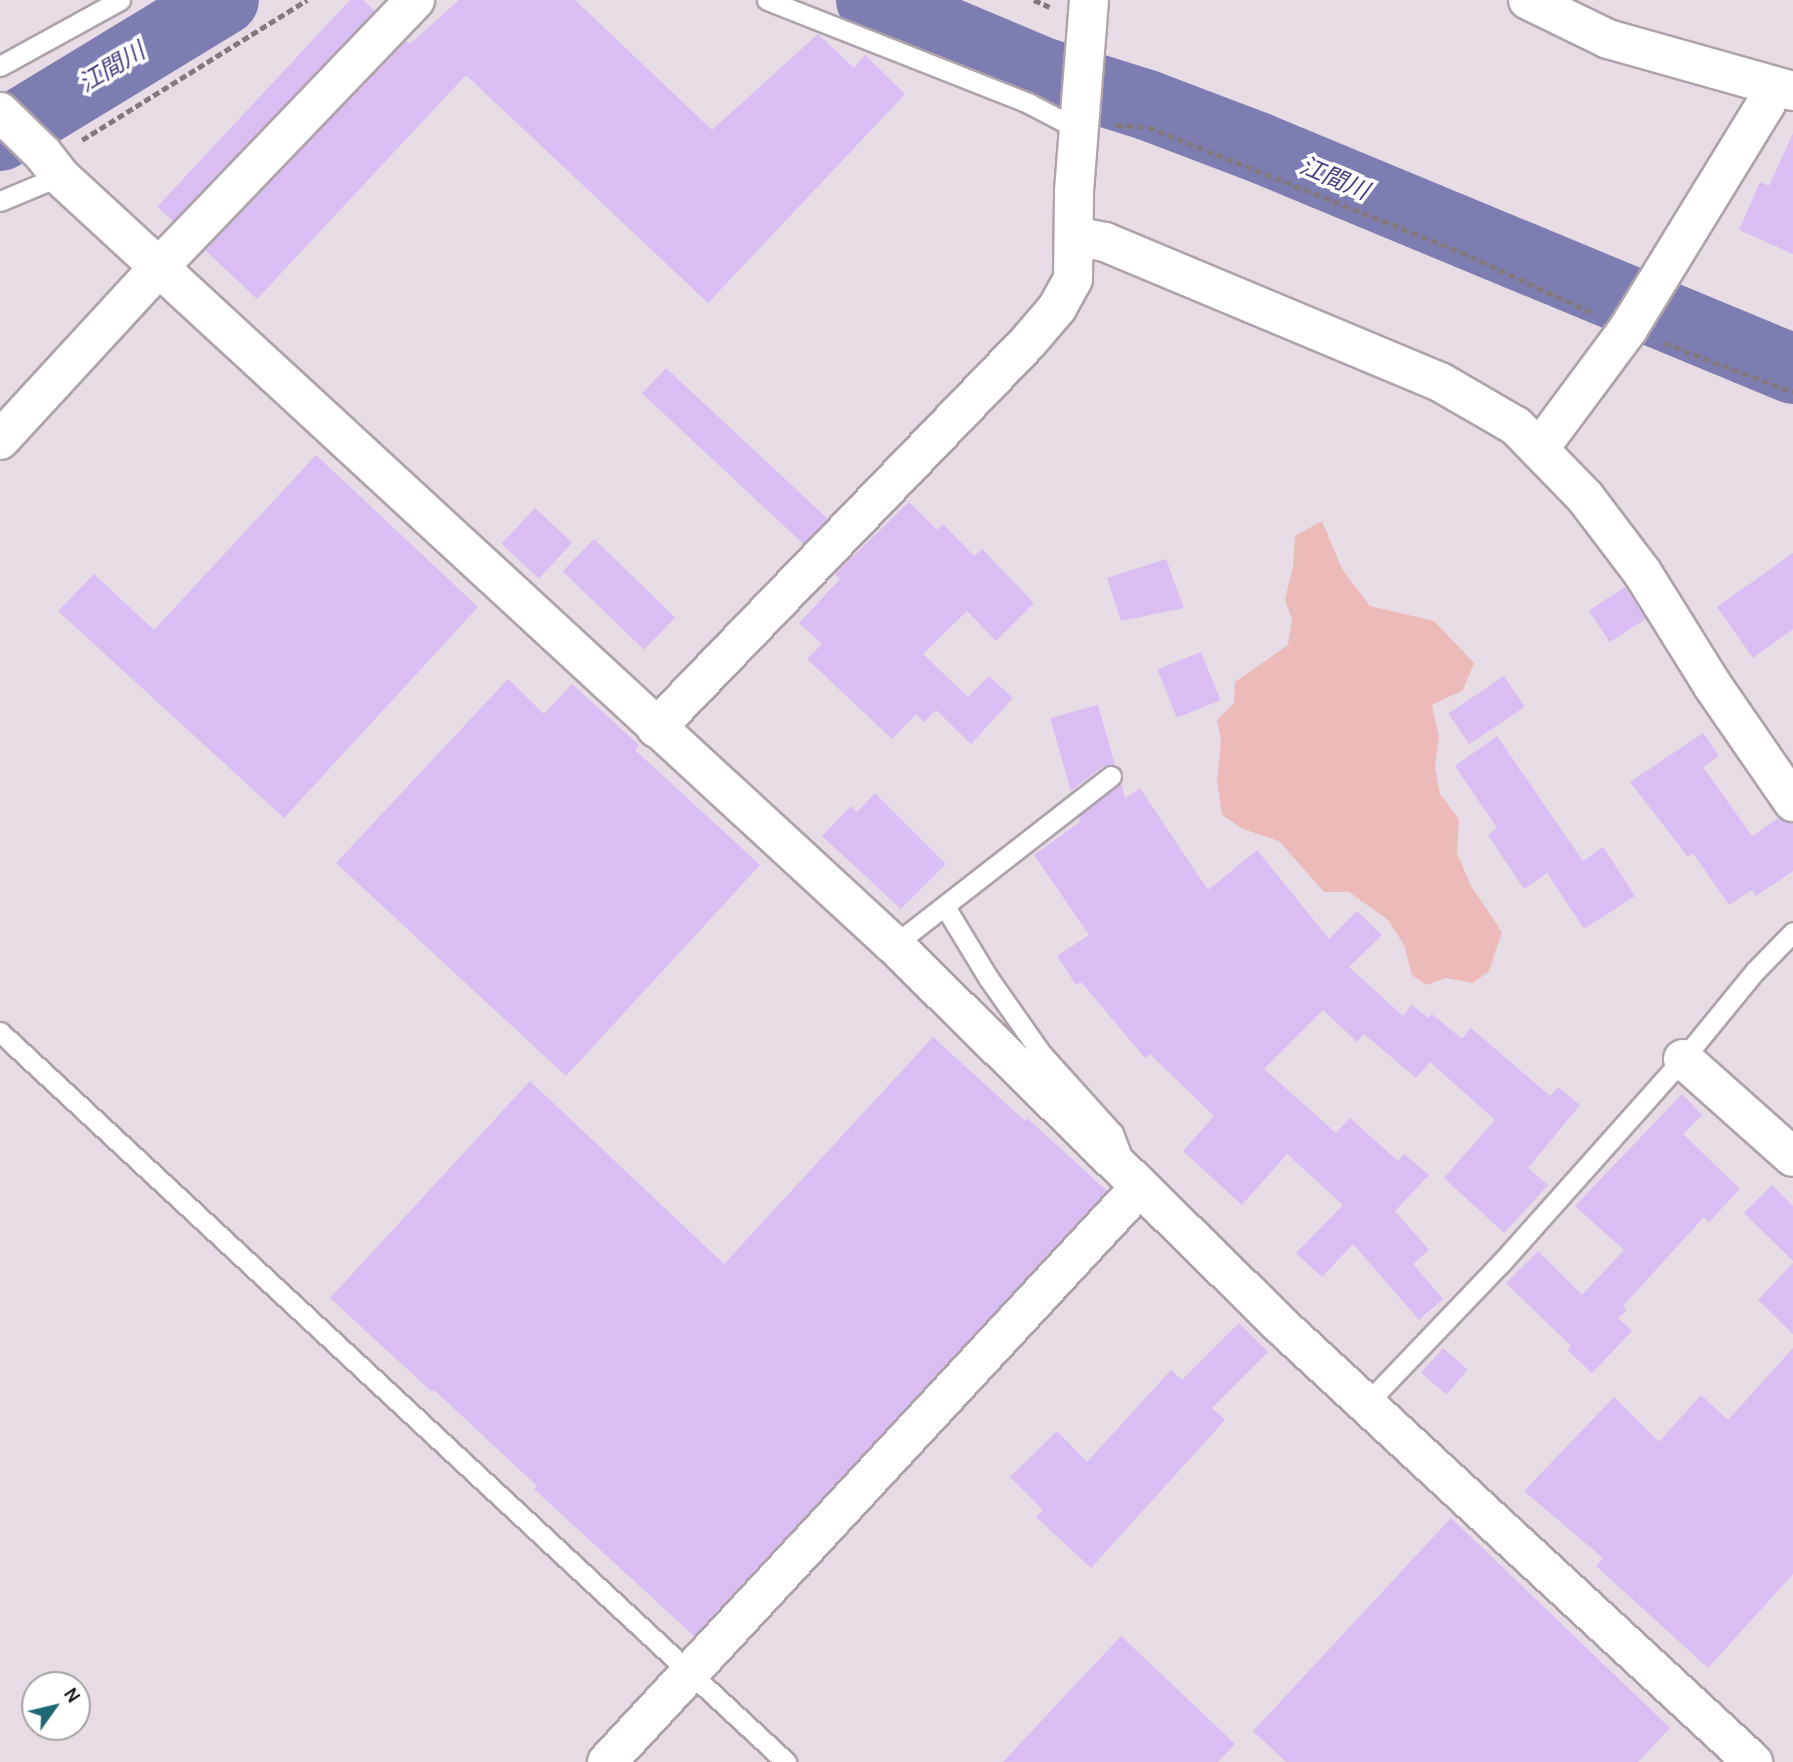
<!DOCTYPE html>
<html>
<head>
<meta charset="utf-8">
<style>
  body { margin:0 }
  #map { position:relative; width:1793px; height:1762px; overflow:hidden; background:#e7dce5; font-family:Karla,"Noto Sans JP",sans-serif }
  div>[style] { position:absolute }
  .green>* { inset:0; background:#ecbab8 }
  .river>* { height:70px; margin:-35px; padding:0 35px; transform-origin:35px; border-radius:35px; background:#7e7db1 }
  .building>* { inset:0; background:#dabdf2; transform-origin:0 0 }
  .path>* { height:4.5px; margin-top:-2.25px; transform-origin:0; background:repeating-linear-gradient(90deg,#81797f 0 7px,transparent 0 10.5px) }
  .roads { filter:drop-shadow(2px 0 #aea3ab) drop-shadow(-2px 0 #aea3ab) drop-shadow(0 2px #aea3ab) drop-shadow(0 -2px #aea3ab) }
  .lane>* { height:19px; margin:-9.5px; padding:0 9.5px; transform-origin:9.5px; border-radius:9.5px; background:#fff }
  .street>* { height:38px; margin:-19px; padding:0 19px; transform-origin:19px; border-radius:19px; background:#fff }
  span { translate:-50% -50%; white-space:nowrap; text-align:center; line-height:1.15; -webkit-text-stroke:7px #fff; paint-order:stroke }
  .water-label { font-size:24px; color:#474083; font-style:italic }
  .north { position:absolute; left:21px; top:1671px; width:70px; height:70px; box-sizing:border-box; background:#fff; border:2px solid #a4a2a3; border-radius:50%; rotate:56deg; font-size:19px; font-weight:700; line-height:28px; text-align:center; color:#1b171a }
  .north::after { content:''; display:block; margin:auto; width:24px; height:32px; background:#1f6775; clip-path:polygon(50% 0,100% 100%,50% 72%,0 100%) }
</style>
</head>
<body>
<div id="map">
  <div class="green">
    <i style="clip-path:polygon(1322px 521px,1342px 569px,1370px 606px,1434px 621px,1474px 663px,1463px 690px,1432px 705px,1439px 737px,1435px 767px,1440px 794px,1459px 819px,1457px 853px,1471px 886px,1502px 932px,1489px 971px,1473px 983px,1446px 978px,1426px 985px,1412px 975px,1404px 945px,1388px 920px,1349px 892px,1324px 892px,1279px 841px,1243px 829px,1222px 815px,1217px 781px,1221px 741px,1217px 720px,1234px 703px,1235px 682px,1288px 645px,1292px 619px,1285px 600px,1293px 566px,1295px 536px)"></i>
  </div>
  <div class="river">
    <i style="left:871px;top:0;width:189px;rotate:22.8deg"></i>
    <i style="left:1045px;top:73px;width:107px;rotate:17.4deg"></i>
    <i style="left:1147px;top:105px;width:121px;rotate:20.8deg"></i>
    <i style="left:1260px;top:148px;width:577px;rotate:22.52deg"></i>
    <i style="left:0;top:136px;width:262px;rotate:-31.3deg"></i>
  </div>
  <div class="building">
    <i style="clip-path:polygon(350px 0,363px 0,375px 11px,173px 221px,157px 207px)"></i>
    <i style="clip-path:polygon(459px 0,575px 0,712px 130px,818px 34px,854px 68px,865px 55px,905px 94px,708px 303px,466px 75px,257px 299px,205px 250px,406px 41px,410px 44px)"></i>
    <i style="clip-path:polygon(1793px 133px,1793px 254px,1739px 230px,1760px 182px,1769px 186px)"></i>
    <i style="left:666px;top:368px;width:221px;height:35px;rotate:43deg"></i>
    <i style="clip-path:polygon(316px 455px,478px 607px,284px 818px,58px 611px,94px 574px,154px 630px)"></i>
    <i style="clip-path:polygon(909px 502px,937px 530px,943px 524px,974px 556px,982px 549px,1034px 603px,996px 641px,967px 611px,923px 654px,968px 697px,989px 676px,1013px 698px,971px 744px,936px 710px,924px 722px,916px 714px,892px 739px,807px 659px,822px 644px,799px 623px,840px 579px,835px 574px)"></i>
    <i style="left:535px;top:508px;width:51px;height:49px;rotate:43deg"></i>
    <i style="left:594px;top:539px;width:113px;height:45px;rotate:44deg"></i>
    <i style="clip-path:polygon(1793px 553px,1793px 629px,1753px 658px,1717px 607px)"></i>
    <i style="clip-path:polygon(1166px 559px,1184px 608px,1121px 621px,1107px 578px)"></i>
    <i style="left:1625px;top:587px;width:38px;height:43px;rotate:57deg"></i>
    <i style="left:1201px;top:652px;width:52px;height:47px;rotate:68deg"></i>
    <i style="left:1504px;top:676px;width:37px;height:67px;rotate:56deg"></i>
    <i style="clip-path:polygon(508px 679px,544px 714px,572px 684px,639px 745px,635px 750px,760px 865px,566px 1076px,336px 863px)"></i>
    <i style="clip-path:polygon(1098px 705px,1115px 765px,1103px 766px,1071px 791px,1050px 718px)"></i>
    <i style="clip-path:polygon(1703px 733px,1719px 756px,1703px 767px,1752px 836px,1779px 818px,1793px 824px,1793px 871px,1756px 896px,1752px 890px,1729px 905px,1693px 853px,1688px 857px,1630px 782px)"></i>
    <i style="clip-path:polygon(1497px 736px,1583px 861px,1603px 847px,1635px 896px,1584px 929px,1547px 873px,1524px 889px,1488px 835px,1497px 828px,1455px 766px)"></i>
    <i style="clip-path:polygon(1121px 783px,1125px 798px,1140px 788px,1208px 890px,1257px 850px,1329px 939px,1357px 911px,1382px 935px,1349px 967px,1403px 1016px,1412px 1005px,1428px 1018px,1432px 1014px,1462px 1039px,1471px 1028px,1550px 1096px,1558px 1087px,1580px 1105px,1528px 1168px,1548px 1185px,1504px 1233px,1444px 1178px,1495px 1120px,1430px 1062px,1416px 1078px,1364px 1034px,1357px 1042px,1323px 1010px,1264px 1069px,1336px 1133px,1350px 1118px,1398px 1161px,1404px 1154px,1429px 1175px,1395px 1211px,1429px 1250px,1413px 1264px,1443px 1299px,1419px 1320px,1353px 1244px,1322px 1277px,1296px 1253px,1343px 1205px,1287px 1154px,1242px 1205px,1183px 1151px,1214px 1116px,1150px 1054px,1145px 1058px,1081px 982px,1076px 985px,1057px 956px,1089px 935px,1034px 855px,1080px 822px,1079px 817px)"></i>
    <i style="clip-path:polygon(875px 793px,946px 864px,901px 909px,822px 836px,851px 806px,857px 812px)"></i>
    <i style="clip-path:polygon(933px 1037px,1025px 1121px,1027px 1118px,1107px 1191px,694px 1636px,534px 1489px,537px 1486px,434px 1390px,432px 1392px,330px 1298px,530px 1081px,724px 1264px)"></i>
    <i style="clip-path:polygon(1682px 1094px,1702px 1115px,1683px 1134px,1740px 1189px,1709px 1222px,1704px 1217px,1623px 1306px,1627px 1310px,1618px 1318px,1632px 1331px,1592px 1373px,1567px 1350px,1571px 1346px,1506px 1283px,1538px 1251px,1582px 1295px,1624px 1250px,1575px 1206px)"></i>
    <i style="clip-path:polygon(1772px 1185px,1793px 1206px,1793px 1261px,1744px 1213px)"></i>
    <i style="clip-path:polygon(1793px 1263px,1793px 1334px,1758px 1300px)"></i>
    <i style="clip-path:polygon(1239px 1323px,1268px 1352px,1212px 1408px,1225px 1420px,1091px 1568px,1036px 1517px,1043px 1510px,1010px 1477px,1057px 1431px,1087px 1462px,1171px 1370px,1182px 1380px)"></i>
    <i style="left:1443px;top:1348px;width:33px;height:33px;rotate:41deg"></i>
    <i style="clip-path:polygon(1793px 1348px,1793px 1574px,1708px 1668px,1596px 1566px,1603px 1558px,1524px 1491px,1614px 1397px,1659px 1442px,1701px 1395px,1728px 1420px)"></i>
    <i style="clip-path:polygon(1451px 1518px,1670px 1728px,1638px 1762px,1286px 1762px,1253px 1731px)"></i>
    <i style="clip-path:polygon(1121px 1636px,1235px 1744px,1218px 1762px,1003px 1762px)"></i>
  </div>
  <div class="path">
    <i style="left:1034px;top:0;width:17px;rotate:24deg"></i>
    <i style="left:1116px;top:125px;width:32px;rotate:4deg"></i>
    <i style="left:1148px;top:127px;width:337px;rotate:21.8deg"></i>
    <i style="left:1461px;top:252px;width:143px;rotate:24.8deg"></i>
    <i style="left:82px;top:140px;width:265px;rotate:-31.9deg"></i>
    <i style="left:1664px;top:343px;width:138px;rotate:20.8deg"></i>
  </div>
  <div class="roads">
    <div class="lane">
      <i style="left:767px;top:0;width:281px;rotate:21.5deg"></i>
      <i style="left:1028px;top:103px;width:56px;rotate:27.5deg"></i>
      <i style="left:0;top:66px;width:137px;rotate:-28.8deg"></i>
      <i style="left:0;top:201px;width:65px;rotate:-22.6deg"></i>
      <i style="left:948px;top:903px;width:7px;rotate:98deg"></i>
      <i style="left:947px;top:910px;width:81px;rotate:58.7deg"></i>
      <i style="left:989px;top:979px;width:90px;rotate:54.9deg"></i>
      <i style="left:1041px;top:1053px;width:108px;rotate:48deg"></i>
      <i style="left:1113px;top:1133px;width:28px;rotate:69deg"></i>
      <i style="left:894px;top:945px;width:275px;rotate:-37.9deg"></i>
      <i style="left:0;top:1032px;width:1073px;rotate:42.88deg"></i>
      <i style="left:1367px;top:1403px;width:194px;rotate:-46.3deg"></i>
      <i style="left:1501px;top:1263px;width:273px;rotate:-48.3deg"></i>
      <i style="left:1683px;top:1059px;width:114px;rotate:-50.7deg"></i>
      <i style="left:1755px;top:971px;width:54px;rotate:-45.7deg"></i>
    </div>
    <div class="street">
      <i style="left:1528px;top:0;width:89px;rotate:26deg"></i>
      <i style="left:1608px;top:39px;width:192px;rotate:15.7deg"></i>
      <i style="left:0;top:112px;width:60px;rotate:44.3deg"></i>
      <i style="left:43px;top:154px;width:28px;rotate:52deg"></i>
      <i style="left:60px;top:176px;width:1134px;rotate:42.68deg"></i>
      <i style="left:894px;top:945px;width:551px;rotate:44.49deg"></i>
      <i style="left:1287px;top:1331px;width:635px;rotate:42.77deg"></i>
      <i style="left:1074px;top:236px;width:32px;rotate:11deg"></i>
      <i style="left:1105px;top:242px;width:363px;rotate:22.7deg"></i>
      <i style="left:1440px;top:382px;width:88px;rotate:30.1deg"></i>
      <i style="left:1516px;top:426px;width:99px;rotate:45.8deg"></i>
      <i style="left:1585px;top:497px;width:94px;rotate:52.8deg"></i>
      <i style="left:1642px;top:572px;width:134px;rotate:58.1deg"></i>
      <i style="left:1713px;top:686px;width:141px;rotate:55.4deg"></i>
      <i style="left:0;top:440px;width:235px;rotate:-47.4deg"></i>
      <i style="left:159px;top:267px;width:370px;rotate:-46.2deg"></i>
      <i style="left:1539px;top:449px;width:149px;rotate:-53.4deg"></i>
      <i style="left:1628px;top:329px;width:264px;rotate:-58.5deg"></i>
      <i style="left:1766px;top:104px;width:19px;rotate:-72deg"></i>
      <i style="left:656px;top:728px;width:536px;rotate:-46.06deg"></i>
      <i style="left:1028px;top:342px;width:45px;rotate:-49.5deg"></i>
      <i style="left:1057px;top:308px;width:33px;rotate:-61deg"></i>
      <i style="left:1073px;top:279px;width:88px;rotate:-89.3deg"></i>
      <i style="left:1074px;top:191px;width:192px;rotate:-85.5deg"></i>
      <i style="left:1683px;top:1059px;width:147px;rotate:41.7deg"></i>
      <i style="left:607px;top:1762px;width:784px;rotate:-47.17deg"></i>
    </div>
  </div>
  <div class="water-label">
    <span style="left:112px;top:68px;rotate:-31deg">江間川</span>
    <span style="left:1334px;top:179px;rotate:23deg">江間川</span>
  </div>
  <div class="north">N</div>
</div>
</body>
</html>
